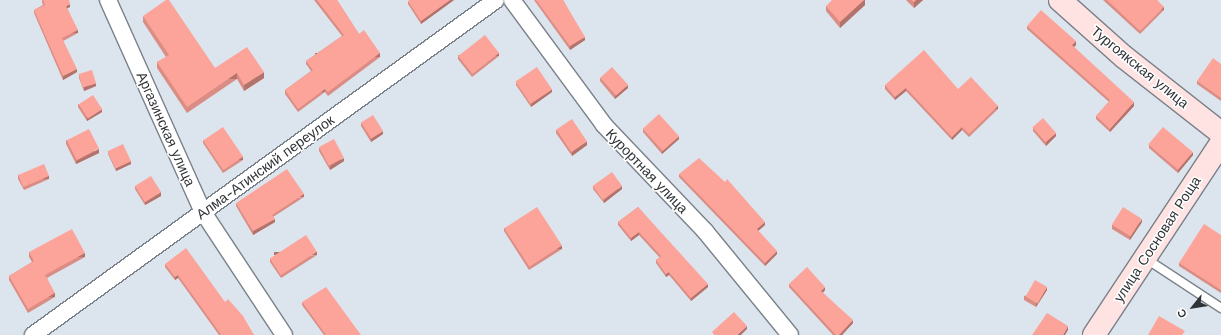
<!DOCTYPE html>
<html>
<head>
<meta charset="utf-8">
<style>
  body { margin:0 }
  #map { position:relative; width:1221px; height:335px; overflow:hidden; background:#dce4ee; font-family:"Work Sans",sans-serif }
  div>[style] { position:absolute }
  .roads { filter:drop-shadow(1px 0 #7a8189) drop-shadow(-1px 0 #7a8189) drop-shadow(0 1px #7a8189) drop-shadow(0 -1px #7a8189) }
  .lane>* { height:8px; margin:-4px; padding:0 4px; transform-origin:4px; border-radius:4px; background:#fff }
  .street>* { height:16px; margin:-8px; padding:0 8px; transform-origin:8px; border-radius:8px; background:#fff }
  .secondary>* { height:22px; margin:-11px; padding:0 11px; transform-origin:11px; border-radius:11px; background:#ffe3e2 }
  .wall>* { inset:0; background:#da8d84 }
  .shaded-wall>* { inset:0; background:#b1736c; transform-origin:0 0 }
  .building>* { inset:0; background:#fda49a; transform-origin:0 0 }
  span { translate:-50% -50%; white-space:nowrap; text-align:center; line-height:1.15; -webkit-text-stroke:3px #fff; paint-order:stroke }
  .street-label { font-size:14px; color:#303336 }
  .north { position:absolute; left:1173px; top:287px; width:40px; height:40px; -webkit-text-stroke:3px #fff; paint-order:stroke; rotate:240deg; font-size:11px; font-weight:700; line-height:16px; text-align:center; color:#303336 }
  .north::after { content:''; display:block; margin:auto; width:14px; height:18px; background:#303336; clip-path:polygon(50% 0,100% 100%,50% 72%,0 100%) }
</style>
</head>
<body>
<div id="map">
  <div class="roads">
    <div class="lane">
      <i style="left:1145px;top:258px;width:91px;rotate:33.3deg"></i>
    </div>
    <div class="street">
      <i style="left:108px;top:0;width:232px;rotate:65.9deg"></i>
      <i style="left:203px;top:212px;width:147px;rotate:56.6deg"></i>
      <i style="left:512px;top:0;width:155px;rotate:53.6deg"></i>
      <i style="left:604px;top:125px;width:146px;rotate:46.4deg"></i>
      <i style="left:705px;top:231px;width:134px;rotate:50.7deg"></i>
      <i style="left:33px;top:335px;width:571px;rotate:-35.89deg"></i>
    </div>
    <div class="secondary">
      <i style="left:1060px;top:0;width:86px;rotate:41.7deg"></i>
      <i style="left:1124px;top:57px;width:123px;rotate:38.1deg"></i>
      <i style="left:1094px;top:335px;width:230px;rotate:-56.5deg"></i>
    </div>
  </div>
  <div class="wall">
    <i style="clip-path:polygon(42px 0,70px 7px,67px 8px,78px 33px,63px 41px,77px 72px,63px 80px,34px 13px,34px 10px,43px 5px,42px 2px)"></i>
    <i style="clip-path:polygon(314px 0,337px 0,359px 34px,380px 57px,328px 96px,325px 92px,298px 112px,285px 94px,285px 90px,311px 71px,306px 64px,306px 61px,342px 36px)"></i>
    <i style="clip-path:polygon(454px 0,421px 24px,408px 4px,408px 1px)"></i>
    <i style="clip-path:polygon(534px 0,563px 0,585px 40px,570px 50px)"></i>
    <i style="clip-path:polygon(865px 0,865px 5px,840px 28px,826px 11px,826px 6px)"></i>
    <i style="clip-path:polygon(906px 0,923px 0,914px 8px)"></i>
    <i style="clip-path:polygon(1103px 0,1157px 0,1164px 10px,1140px 34px)"></i>
    <i style="clip-path:polygon(143px 16px,215px 68px,264px 78px,244px 91px,237px 79px,187px 113px,157px 68px,157px 62px,166px 57px,143px 22px)"></i>
    <i style="clip-path:polygon(1027px 26px,1076px 45px,1074px 47px,1134px 106px,1110px 132px,1096px 119px,1096px 116px,1109px 102px,1027px 29px)"></i>
    <i style="clip-path:polygon(458px 55px,499px 56px,472px 77px,458px 59px)"></i>
    <i style="clip-path:polygon(1221px 64px,1221px 101px,1197px 84px,1197px 81px)"></i>
    <i style="clip-path:polygon(79px 75px,96px 86px,84px 91px,79px 78px)"></i>
    <i style="clip-path:polygon(600px 78px,628px 88px,615px 99px,600px 81px)"></i>
    <i style="clip-path:polygon(516px 82px,552px 92px,531px 107px,516px 85px)"></i>
    <i style="clip-path:polygon(885px 85px,958px 89px,998px 109px,969px 137px,962px 130px,952px 140px,906px 91px,895px 100px,885px 89px)"></i>
    <i style="clip-path:polygon(78px 104px,102px 112px,87px 121px,78px 107px)"></i>
    <i style="clip-path:polygon(361px 123px,383px 134px,371px 142px,361px 126px)"></i>
    <i style="clip-path:polygon(1033px 128px,1056px 136px,1046px 146px,1033px 131px)"></i>
    <i style="clip-path:polygon(643px 129px,679px 139px,662px 154px,643px 132px)"></i>
    <i style="clip-path:polygon(556px 130px,587px 145px,572px 156px,556px 133px)"></i>
    <i style="clip-path:polygon(66px 140px,99px 153px,76px 164px,66px 144px)"></i>
    <i style="clip-path:polygon(203px 140px,243px 160px,223px 173px,203px 143px)"></i>
    <i style="clip-path:polygon(1149px 145px,1193px 155px,1178px 173px,1149px 148px)"></i>
    <i style="clip-path:polygon(319px 148px,344px 161px,330px 170px,319px 151px)"></i>
    <i style="clip-path:polygon(108px 151px,131px 164px,116px 171px,108px 154px)"></i>
    <i style="clip-path:polygon(679px 174px,765px 225px,758px 231px,777px 254px,765px 266px,679px 177px)"></i>
    <i style="clip-path:polygon(18px 175px,49px 179px,24px 190px,18px 179px)"></i>
    <i style="clip-path:polygon(135px 186px,161px 196px,145px 205px,135px 189px)"></i>
    <i style="clip-path:polygon(593px 186px,622px 189px,604px 203px,593px 189px)"></i>
    <i style="clip-path:polygon(304px 197px,273px 217px,275px 222px,253px 235px,236px 206px,236px 203px)"></i>
    <i style="clip-path:polygon(638px 207px,708px 287px,691px 301px,669px 275px,666px 277px,656px 263px,656px 260px,660px 258px,639px 235px,631px 241px,618px 225px,618px 222px)"></i>
    <i style="clip-path:polygon(1142px 222px,1130px 240px,1112px 229px,1112px 225px)"></i>
    <i style="clip-path:polygon(504px 228px,562px 249px,529px 270px,504px 231px)"></i>
    <i style="clip-path:polygon(1221px 235px,1221px 293px,1179px 266px,1179px 263px)"></i>
    <i style="clip-path:polygon(29px 252px,85px 257px,47px 278px,55px 297px,28px 313px,9px 280px,9px 276px,32px 262px,29px 257px)"></i>
    <i style="clip-path:polygon(317px 255px,281px 278px,270px 262px,270px 259px)"></i>
    <i style="clip-path:polygon(165px 264px,225px 302px,254px 335px,219px 335px,178px 278px,175px 280px,165px 267px)"></i>
    <i style="clip-path:polygon(789px 284px,825px 290px,823px 293px,853px 323px,842px 335px,833px 335px,789px 287px)"></i>
    <i style="clip-path:polygon(1047px 290px,1036px 307px,1024px 300px,1024px 296px)"></i>
    <i style="clip-path:polygon(302px 302px,361px 335px,324px 335px,302px 305px)"></i>
  </div>
  <div class="shaded-wall">
    <i style="clip-path:polygon(450px 0,454px 0,421px 24px,421px 21px)"></i>
    <i style="clip-path:polygon(864px 0,865px 0,865px 5px,840px 28px,840px 22px)"></i>
    <i style="clip-path:polygon(916px 0,923px 0,914px 8px,914px 2px)"></i>
    <i style="clip-path:polygon(70px 4px,70px 7px,66px 9px,66px 6px)"></i>
    <i style="left:1164px;top:7px;width:3px;height:34px;rotate:90deg"></i>
    <i style="left:78px;top:30px;width:3px;height:18px;rotate:90deg"></i>
    <i style="clip-path:polygon(585px 37px,585px 40px,570px 50px,570px 46px)"></i>
    <i style="clip-path:polygon(1076px 41px,1076px 45px,1072px 49px,1072px 45px)"></i>
    <i style="left:380px;top:53px;width:4px;height:65px;rotate:90deg"></i>
    <i style="left:499px;top:53px;width:3px;height:34px;rotate:90deg"></i>
    <i style="clip-path:polygon(77px 69px,77px 72px,63px 80px,63px 76px)"></i>
    <i style="clip-path:polygon(264px 72px,264px 78px,244px 91px,244px 85px)"></i>
    <i style="left:237px;top:73px;width:6px;height:60px;rotate:90deg"></i>
    <i style="clip-path:polygon(96px 83px,96px 86px,84px 91px,84px 87px)"></i>
    <i style="clip-path:polygon(628px 85px,628px 88px,615px 99px,615px 96px)"></i>
    <i style="clip-path:polygon(906px 88px,906px 91px,895px 100px,895px 97px)"></i>
    <i style="left:325px;top:89px;width:3px;height:34px;rotate:90deg"></i>
    <i style="clip-path:polygon(552px 89px,552px 92px,531px 107px,531px 103px)"></i>
    <i style="clip-path:polygon(1134px 102px,1134px 106px,1110px 132px,1110px 129px)"></i>
    <i style="left:998px;top:106px;width:3px;height:40px;rotate:90deg"></i>
    <i style="clip-path:polygon(102px 109px,102px 112px,87px 121px,87px 118px)"></i>
    <i style="clip-path:polygon(962px 127px,962px 130px,952px 140px,952px 137px)"></i>
    <i style="clip-path:polygon(383px 131px,383px 134px,371px 142px,371px 139px)"></i>
    <i style="clip-path:polygon(1056px 133px,1056px 136px,1046px 146px,1046px 142px)"></i>
    <i style="clip-path:polygon(679px 136px,679px 139px,662px 154px,662px 151px)"></i>
    <i style="clip-path:polygon(587px 141px,587px 145px,572px 156px,572px 152px)"></i>
    <i style="clip-path:polygon(99px 149px,99px 153px,76px 164px,76px 161px)"></i>
    <i style="clip-path:polygon(1193px 152px,1193px 155px,1178px 173px,1178px 169px)"></i>
    <i style="left:243px;top:157px;width:3px;height:24px;rotate:90deg"></i>
    <i style="clip-path:polygon(344px 158px,344px 161px,330px 170px,330px 166px)"></i>
    <i style="clip-path:polygon(131px 161px,131px 164px,116px 171px,116px 168px)"></i>
    <i style="left:49px;top:176px;width:3px;height:27px;rotate:90deg"></i>
    <i style="clip-path:polygon(622px 186px,622px 189px,604px 203px,604px 200px)"></i>
    <i style="clip-path:polygon(161px 192px,161px 196px,145px 205px,145px 202px)"></i>
    <i style="left:304px;top:194px;width:3px;height:38px;rotate:90deg"></i>
    <i style="clip-path:polygon(275px 219px,275px 222px,253px 235px,253px 231px)"></i>
    <i style="clip-path:polygon(1142px 219px,1142px 222px,1130px 240px,1130px 237px)"></i>
    <i style="clip-path:polygon(765px 222px,765px 225px,757px 232px,757px 229px)"></i>
    <i style="clip-path:polygon(639px 232px,639px 235px,631px 241px,631px 238px)"></i>
    <i style="left:562px;top:246px;width:3px;height:39px;rotate:90deg"></i>
    <i style="clip-path:polygon(777px 251px,777px 254px,765px 266px,765px 263px)"></i>
    <i style="left:317px;top:252px;width:3px;height:43px;rotate:90deg"></i>
    <i style="left:85px;top:253px;width:4px;height:46px;rotate:90deg"></i>
    <i style="clip-path:polygon(669px 272px,669px 275px,666px 277px,666px 274px)"></i>
    <i style="clip-path:polygon(178px 275px,178px 278px,175px 280px,175px 277px)"></i>
    <i style="clip-path:polygon(708px 284px,708px 287px,691px 301px,691px 298px)"></i>
    <i style="clip-path:polygon(825px 287px,825px 290px,821px 294px,821px 291px)"></i>
    <i style="clip-path:polygon(1047px 287px,1047px 290px,1036px 307px,1036px 304px)"></i>
    <i style="left:55px;top:293px;width:4px;height:31px;rotate:90deg"></i>
    <i style="clip-path:polygon(853px 320px,853px 323px,842px 335px,839px 335px)"></i>
    <i style="clip-path:polygon(747px 326px,747px 329px,741px 335px,737px 335px)"></i>
    <i style="clip-path:polygon(1068px 326px,1068px 330px,1065px 335px,1063px 335px)"></i>
  </div>
  <div class="building">
    <i style="clip-path:polygon(43px 0,69px 0,70px 4px,66px 6px,78px 30px,62px 38px,77px 69px,63px 76px,34px 10px,45px 5px)"></i>
    <i style="clip-path:polygon(166px 0,169px 0,215px 68px,247px 47px,264px 72px,244px 85px,237px 73px,187px 107px,157px 62px,169px 55px,143px 16px)"></i>
    <i style="clip-path:polygon(317px 0,337px 0,359px 34px,364px 30px,380px 53px,328px 92px,325px 89px,298px 109px,285px 90px,313px 70px,306px 61px,344px 35px)"></i>
    <i style="clip-path:polygon(410px 0,450px 0,421px 21px,408px 1px)"></i>
    <i style="clip-path:polygon(536px 0,563px 0,585px 37px,570px 46px)"></i>
    <i style="clip-path:polygon(832px 0,864px 0,840px 22px,826px 6px)"></i>
    <i style="clip-path:polygon(911px 0,916px 0,914px 2px)"></i>
    <i style="clip-path:polygon(1107px 0,1157px 0,1164px 7px,1140px 31px)"></i>
    <i style="clip-path:polygon(1041px 10px,1076px 41px,1072px 45px,1134px 102px,1110px 129px,1096px 116px,1110px 100px,1027px 26px)"></i>
    <i style="left:485px;top:35px;width:23px;height:34px;rotate:52deg"></i>
    <i style="clip-path:polygon(924px 50px,958px 89px,971px 77px,998px 106px,969px 134px,962px 127px,952px 137px,906px 88px,895px 97px,885px 85px)"></i>
    <i style="clip-path:polygon(1213px 58px,1221px 64px,1221px 98px,1197px 81px)"></i>
    <i style="left:537px;top:67px;width:27px;height:26px;rotate:56deg"></i>
    <i style="left:612px;top:67px;width:24px;height:16px;rotate:48deg"></i>
    <i style="left:92px;top:70px;width:14px;height:14px;rotate:73deg"></i>
    <i style="left:93px;top:95px;width:17px;height:17px;rotate:57deg"></i>
    <i style="left:659px;top:114px;width:30px;height:22px;rotate:48deg"></i>
    <i style="left:373px;top:115px;width:19px;height:14px;rotate:58deg"></i>
    <i style="left:1043px;top:118px;width:20px;height:14px;rotate:49deg"></i>
    <i style="left:572px;top:119px;width:27px;height:19px;rotate:56deg"></i>
    <i style="left:223px;top:127px;width:36px;height:24px;rotate:56deg"></i>
    <i style="left:1163px;top:127px;width:39px;height:23px;rotate:40deg"></i>
    <i style="left:89px;top:129px;width:22px;height:25px;rotate:63deg"></i>
    <i style="left:334px;top:139px;width:21px;height:17px;rotate:62deg"></i>
    <i style="left:123px;top:144px;width:19px;height:17px;rotate:65deg"></i>
    <i style="clip-path:polygon(699px 158px,725px 182px,727px 179px,765px 222px,757px 229px,777px 251px,765px 263px,679px 174px)"></i>
    <i style="left:44px;top:164px;width:13px;height:28px;rotate:67deg"></i>
    <i style="clip-path:polygon(287px 169px,304px 194px,272px 215px,275px 219px,253px 231px,236px 203px)"></i>
    <i style="left:612px;top:172px;width:17px;height:24px;rotate:54deg"></i>
    <i style="left:151px;top:176px;width:19px;height:19px;rotate:58deg"></i>
    <i style="left:537px;top:207px;width:46px;height:39px;rotate:57deg"></i>
    <i style="clip-path:polygon(638px 207px,708px 284px,691px 298px,669px 272px,666px 274px,656px 260px,661px 256px,639px 232px,631px 238px,618px 222px)"></i>
    <i style="left:1123px;top:207px;width:22px;height:21px;rotate:32deg"></i>
    <i style="clip-path:polygon(1204px 224px,1221px 235px,1221px 290px,1179px 263px)"></i>
    <i style="clip-path:polygon(72px 229px,85px 253px,45px 275px,55px 293px,28px 309px,9px 276px,34px 261px,29px 252px)"></i>
    <i style="left:306px;top:235px;width:20px;height:43px;rotate:57deg"></i>
    <i style="clip-path:polygon(186px 248px,225px 302px,228px 299px,243px 316px,254px 335px,221px 335px,217px 329px,178px 275px,175px 277px,165px 264px)"></i>
    <i style="clip-path:polygon(807px 267px,825px 287px,821px 291px,853px 320px,839px 335px,836px 335px,789px 284px)"></i>
    <i style="left:1035px;top:280px;width:14px;height:19px;rotate:30deg"></i>
    <i style="clip-path:polygon(326px 287px,361px 335px,326px 335px,302px 302px)"></i>
    <i style="clip-path:polygon(734px 312px,747px 326px,737px 335px,714px 335px,712px 332px)"></i>
    <i style="clip-path:polygon(1047px 313px,1068px 326px,1063px 335px,1032px 335px)"></i>
    <i style="clip-path:polygon(1159px 316px,1185px 331px,1182px 335px,1148px 335px)"></i>
  </div>
  <div class="street-label">
    <span style="left:1140px;top:67px;rotate:39deg">Тургоякская улица</span>
    <span style="left:166px;top:129px;rotate:66deg">Аргазинская улица</span>
    <span style="left:265px;top:167px;rotate:-36deg">Алма-Атинский переулок</span>
    <span style="left:647px;top:171px;rotate:46deg">Курортная улица</span>
    <span style="left:1157px;top:239px;rotate:-57deg">улица Сосновая Роща</span>
  </div>
  <div class="north">С</div>
</div>
</body>
</html>
